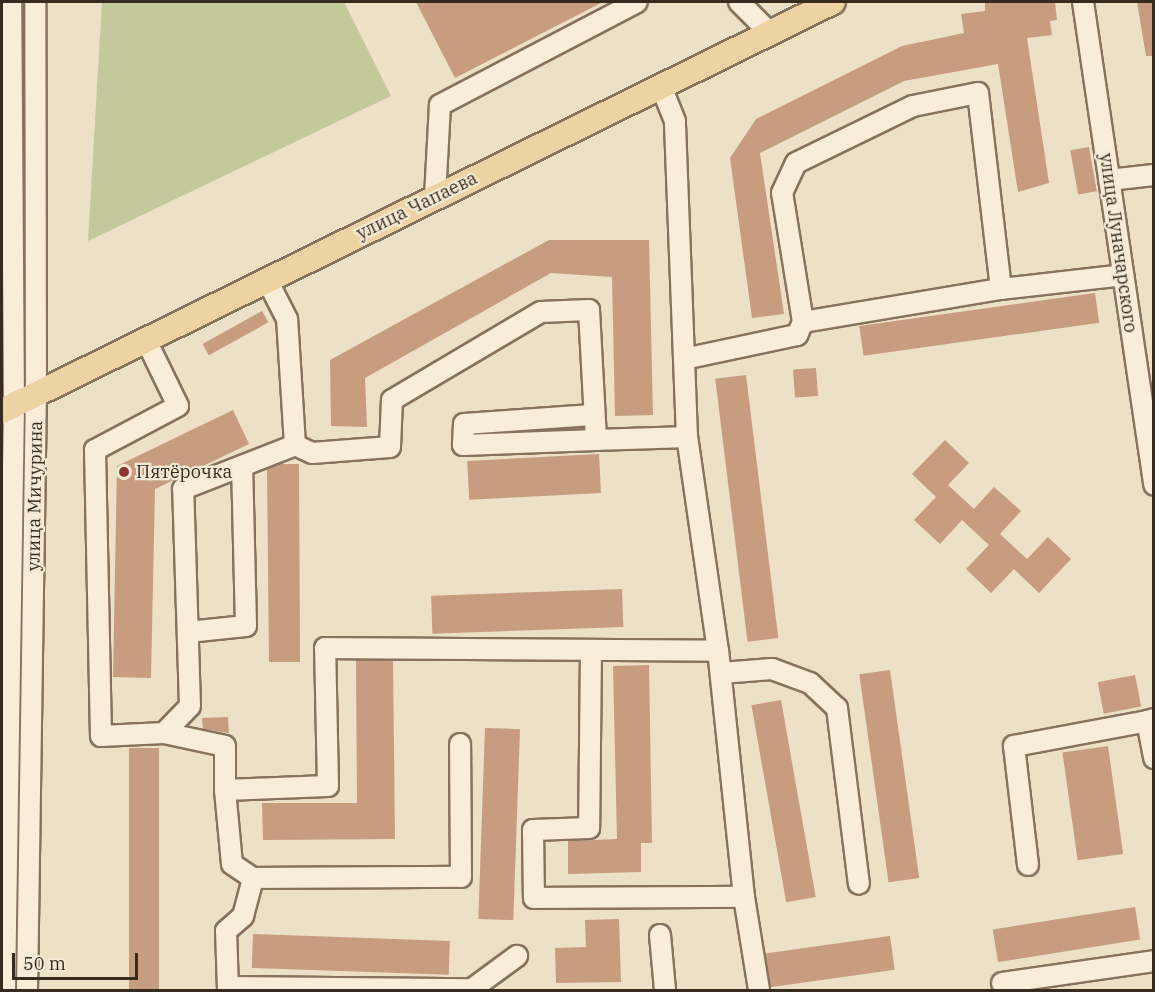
<!DOCTYPE html>
<html>
<head>
<meta charset="utf-8">
<style>
  body { margin:0 }
  #map { position:relative; width:1155px; height:992px; overflow:hidden; background:#ece0c6; font-family:"IBM Plex Serif",serif }
  div>[style] { position:absolute }
  .green>* { inset:0; background:#c4c99b }
  .building>* { inset:0; background:#c79c7f; transform-origin:0 0 }
  .roads { filter:drop-shadow(2px 0 #86725d) drop-shadow(-2px 0 #86725d) drop-shadow(0 2px #86725d) drop-shadow(0 -2px #86725d) }
  .minor>* { height:20px; margin:-10px; padding:0 10px; transform-origin:10px; border-radius:10px; background:#f7edd9 }
  .major>* { height:24px; margin:-12px; padding:0 12px; transform-origin:12px; border-radius:12px; background:#ecd3a1 }
  .dots>* { width:16px; height:16px; translate:-50% -50%; box-sizing:border-box; border:3px solid #f3ead6; border-radius:50% }
  span { translate:-50% -50%; white-space:nowrap; text-align:center; line-height:1.15; -webkit-text-stroke:4.5px #f3ead6; paint-order:stroke }
  .street-label { font-size:18px; color:#372b20 }
  .poi-label { font-size:18px; color:#372b20 }
  .left { translate:0 -50%; text-align:left }
  .frame { position:absolute; inset:0; border:3px solid #372b20; pointer-events:none }
  .scale { position:absolute; left:12px; top:953px; width:126px; height:27px; box-sizing:border-box; border:3px solid #372b20; border-top:0; padding-left:8px; font-size:18px; line-height:21px; white-space:nowrap; color:#372b20; -webkit-text-stroke:4px #f3ead6; paint-order:stroke }
</style>
</head>
<body>
<div id="map">
  <div class="green">
    <i style="clip-path:polygon(102px 2px,344px 2px,391px 96px,88px 241px)"></i>
  </div>
  <div class="building">
    <i style="clip-path:polygon(416px 2px,603px 2px,455px 78px)"></i>
    <i style="clip-path:polygon(985px 2px,1055px 2px,1057px 20px,1050px 21px,1052px 35px,1027px 38px,1049px 183px,1018px 192px,998px 64px,904px 81px,760px 153px,784px 314px,752px 318px,730px 158px,756px 119px,902px 46px,964px 33px,961px 14px,985px 11px)"></i>
    <i style="clip-path:polygon(1137px 2px,1154px 2px,1154px 56px,1146px 56px)"></i>
    <i style="left:1089px;top:147px;width:45px;height:19px;rotate:80deg"></i>
    <i style="clip-path:polygon(549px 240px,649px 240px,653px 415px,615px 416px,612px 277px,551px 273px,365px 378px,367px 427px,331px 426px,330px 360px)"></i>
    <i style="left:1095px;top:293px;width:30px;height:238px;rotate:82deg"></i>
    <i style="left:262px;top:311px;width:13px;height:68px;rotate:61deg"></i>
    <i style="left:816px;top:368px;width:28px;height:23px;rotate:86deg"></i>
    <i style="left:746px;top:375px;width:265px;height:31px;rotate:83deg"></i>
    <i style="clip-path:polygon(233px 410px,249px 444px,155px 489px,151px 678px,113px 677px,117px 466px)"></i>
    <i style="clip-path:polygon(945px 440px,969px 463px,948px 485px,974px 509px,994px 487px,1021px 511px,1000px 534px,1027px 559px,1048px 537px,1071px 559px,1039px 593px,1014px 569px,991px 593px,966px 569px,989px 545px,962px 520px,940px 544px,914px 520px,936px 497px,912px 474px)"></i>
    <i style="left:599px;top:454px;width:39px;height:132px;rotate:87deg"></i>
    <i style="clip-path:polygon(279px 464px,299px 464px,300px 662px,269px 662px,267px 469px)"></i>
    <i style="left:622px;top:589px;width:38px;height:191px;rotate:88deg"></i>
    <i style="clip-path:polygon(356px 660px,393px 661px,395px 839px,263px 840px,262px 803px,357px 803px)"></i>
    <i style="clip-path:polygon(649px 665px,652px 843px,641px 843px,641px 872px,568px 874px,568px 841px,617px 839px,613px 666px)"></i>
    <i style="left:890px;top:670px;width:210px;height:31px;rotate:82deg"></i>
    <i style="left:1135px;top:675px;width:32px;height:38px;rotate:79deg"></i>
    <i style="left:781px;top:700px;width:200px;height:30px;rotate:80deg"></i>
    <i style="clip-path:polygon(228px 717px,229px 733px,203px 729px,202px 718px)"></i>
    <i style="left:485px;top:728px;width:35px;height:191px;rotate:2deg"></i>
    <i style="left:1108px;top:746px;width:109px;height:46px;rotate:82deg"></i>
    <i style="left:129px;top:748px;width:30px;height:242px"></i>
    <i style="left:1135px;top:907px;width:33px;height:144px;rotate:81deg"></i>
    <i style="clip-path:polygon(619px 919px,621px 982px,556px 983px,555px 948px,586px 947px,585px 920px)"></i>
    <i style="left:253px;top:934px;width:197px;height:34px;rotate:2deg"></i>
    <i style="left:890px;top:936px;width:34px;height:126px;rotate:82deg"></i>
  </div>
  <div class="roads">
    <div class="minor">
      <i style="left:739px;top:2px;width:44px;rotate:45deg"></i>
      <i style="left:1083px;top:2px;width:488px;rotate:81.6deg"></i>
      <i style="left:1109px;top:180px;width:45px;rotate:-6.3deg"></i>
      <i style="left:435px;top:197px;width:92px;rotate:-86.9deg"></i>
      <i style="left:440px;top:105px;width:222px;rotate:-27.6deg"></i>
      <i style="left:803px;top:322px;width:201px;rotate:-9.5deg"></i>
      <i style="left:146px;top:340px;width:73px;rotate:64.1deg"></i>
      <i style="left:178px;top:406px;width:94px;rotate:152.1deg"></i>
      <i style="left:95px;top:450px;width:286px;rotate:88.8deg"></i>
      <i style="left:101px;top:736px;width:63px;rotate:-2.7deg"></i>
      <i style="left:164px;top:733px;width:37px;rotate:-46deg"></i>
      <i style="left:190px;top:706px;width:217px;rotate:-91.8deg"></i>
      <i style="left:183px;top:489px;width:120px;rotate:-21.4deg"></i>
      <i style="left:295px;top:445px;width:126px;rotate:-93.6deg"></i>
      <i style="left:287px;top:319px;width:44px;rotate:-117.1deg"></i>
      <i style="left:684px;top:359px;width:116px;rotate:-12deg"></i>
      <i style="left:797px;top:335px;width:14px;rotate:-65deg"></i>
      <i style="left:803px;top:322px;width:131px;rotate:-99.2deg"></i>
      <i style="left:782px;top:193px;width:33px;rotate:-65deg"></i>
      <i style="left:796px;top:163px;width:130px;rotate:-26deg"></i>
      <i style="left:913px;top:106px;width:66px;rotate:-11.3deg"></i>
      <i style="left:978px;top:93px;width:197px;rotate:83.3deg"></i>
      <i style="left:1001px;top:289px;width:123px;rotate:-6.5deg"></i>
      <i style="left:592px;top:415px;width:128px;rotate:176deg"></i>
      <i style="left:464px;top:424px;width:21px;rotate:93deg"></i>
      <i style="left:463px;top:445px;width:133px;rotate:-2.2deg"></i>
      <i style="left:295px;top:445px;width:19px;rotate:25deg"></i>
      <i style="left:312px;top:453px;width:78px;rotate:-4.4deg"></i>
      <i style="left:390px;top:447px;width:47px;rotate:-87.6deg"></i>
      <i style="left:392px;top:400px;width:173px;rotate:-30.6deg"></i>
      <i style="left:541px;top:312px;width:48px;rotate:-2.4deg"></i>
      <i style="left:589px;top:310px;width:130px;rotate:86.9deg"></i>
      <i style="left:596px;top:440px;width:91px;rotate:-1.9deg"></i>
      <i style="left:687px;top:437px;width:316px;rotate:-92.2deg"></i>
      <i style="left:675px;top:121px;width:38px;rotate:-112deg"></i>
      <i style="left:188px;top:632px;width:58px;rotate:-5.9deg"></i>
      <i style="left:246px;top:626px;width:160px;rotate:-91.4deg"></i>
      <i style="left:591px;top:650px;width:178px;rotate:90.6deg"></i>
      <i style="left:589px;top:828px;width:56px;rotate:178deg"></i>
      <i style="left:533px;top:830px;width:68px;rotate:89.2deg"></i>
      <i style="left:534px;top:898px;width:210px;rotate:-0.3deg"></i>
      <i style="left:744px;top:897px;width:247px;rotate:-96deg"></i>
      <i style="left:721px;top:673px;width:51px;rotate:-4.5deg"></i>
      <i style="left:772px;top:669px;width:40px;rotate:20.2deg"></i>
      <i style="left:810px;top:683px;width:37px;rotate:43deg"></i>
      <i style="left:837px;top:708px;width:177px;rotate:82.9deg"></i>
      <i style="left:1154px;top:719px;width:7px;rotate:164deg"></i>
      <i style="left:1147px;top:721px;width:38px;rotate:79deg"></i>
      <i style="left:164px;top:733px;width:62px;rotate:12deg"></i>
      <i style="left:225px;top:746px;width:44px;rotate:90deg"></i>
      <i style="left:225px;top:790px;width:103px;rotate:-2.2deg"></i>
      <i style="left:328px;top:786px;width:138px;rotate:-91.2deg"></i>
      <i style="left:325px;top:648px;width:393px;rotate:0.4deg"></i>
      <i style="left:718px;top:651px;width:216px;rotate:-98.2deg"></i>
      <i style="left:225px;top:790px;width:74px;rotate:84.6deg"></i>
      <i style="left:232px;top:864px;width:25px;rotate:34deg"></i>
      <i style="left:253px;top:878px;width:208px;rotate:-0.3deg"></i>
      <i style="left:461px;top:877px;width:133px;rotate:-90.4deg"></i>
      <i style="left:1028px;top:865px;width:120px;rotate:-96.7deg"></i>
      <i style="left:1014px;top:746px;width:135px;rotate:-10.6deg"></i>
      <i style="left:744px;top:897px;width:94px;rotate:80.8deg"></i>
      <i style="left:660px;top:935px;width:55px;rotate:84.8deg"></i>
      <i style="left:1002px;top:983px;width:154px;rotate:-8.2deg"></i>
      <i style="left:228px;top:987px;width:244px;rotate:0.5deg"></i>
      <i style="left:472px;top:989px;width:56px;rotate:-36.3deg"></i>
      <i style="left:5px;top:990px;width:586px;rotate:-89.12deg"></i>
      <i style="left:14px;top:404px;width:402px;rotate:-90.4deg"></i>
      <i style="left:27px;top:990px;width:597px;rotate:-89.14deg"></i>
      <i style="left:36px;top:393px;width:391px;rotate:-90.1deg"></i>
      <i style="left:228px;top:990px;width:59px;rotate:-91.9deg"></i>
      <i style="left:226px;top:931px;width:23px;rotate:-41deg"></i>
      <i style="left:243px;top:916px;width:39px;rotate:-75deg"></i>
    </div>
    <div class="major">
      <i style="left:2px;top:411px;width:926px;rotate:-26.21deg"></i>
    </div>
  </div>
  <div class="dots">
    <i style="left:124px;top:472px;background:#913133"></i>
  </div>
  <div class="street-label">
    <span style="left:417px;top:206px;rotate:-26deg">улица Чапаева</span>
    <span style="left:1118px;top:243px;rotate:82deg">улица Луначарского</span>
    <span style="left:35px;top:496px;rotate:-89deg">улица Мичурина</span>
  </div>
  <div class="poi-label">
    <span class="left" style="left:136px;top:472px">Пятёрочка</span>
  </div>
  <div class="frame"></div>
  <div class="scale">50 m</div>
</div>
</body>
</html>
